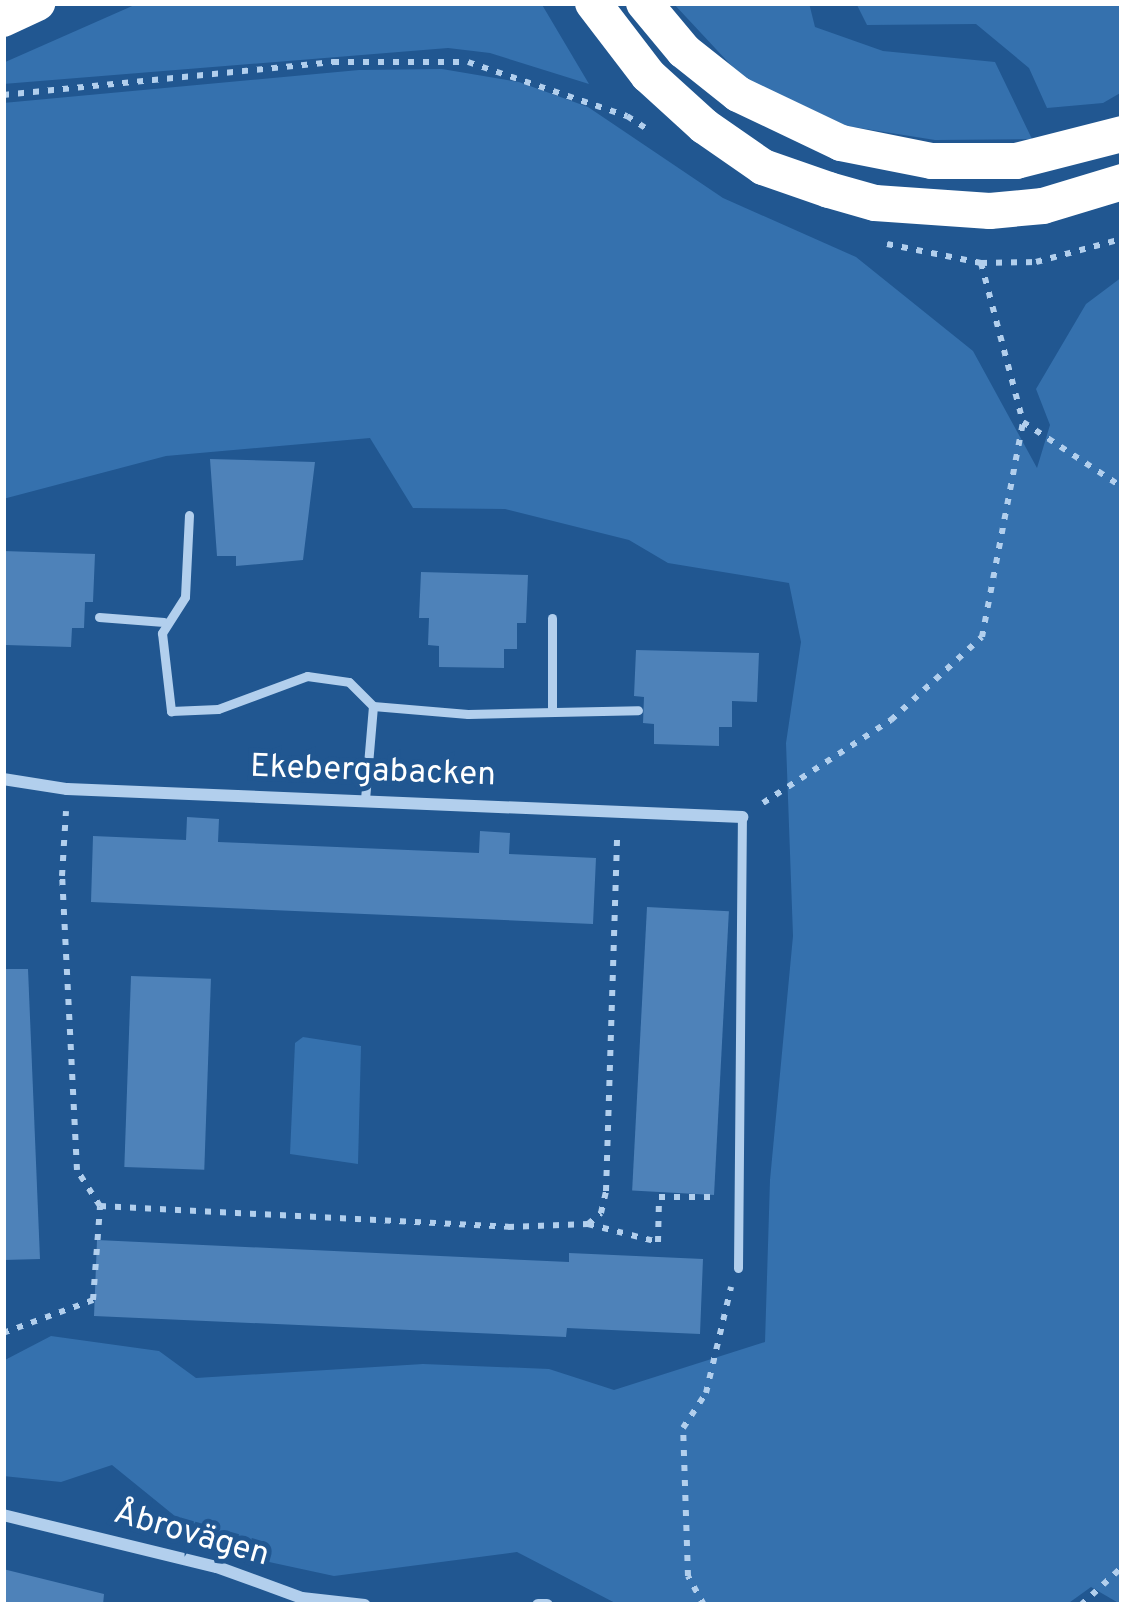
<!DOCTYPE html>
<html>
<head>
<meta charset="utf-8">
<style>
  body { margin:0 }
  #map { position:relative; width:1125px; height:1608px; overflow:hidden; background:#215791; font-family:Overpass,sans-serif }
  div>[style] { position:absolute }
  .green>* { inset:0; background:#3571ae }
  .building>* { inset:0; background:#4e82b9; transform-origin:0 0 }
  .path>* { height:6px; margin-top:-3px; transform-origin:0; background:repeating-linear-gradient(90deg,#b2cfed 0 6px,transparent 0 15px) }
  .lane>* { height:9px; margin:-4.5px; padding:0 4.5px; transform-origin:4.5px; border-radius:4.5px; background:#b2cfed }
  .street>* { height:12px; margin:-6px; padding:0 6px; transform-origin:6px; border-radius:6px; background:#b2cfed }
  .highway>* { height:36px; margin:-18px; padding:0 18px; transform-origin:18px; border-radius:18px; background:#fff }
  span { translate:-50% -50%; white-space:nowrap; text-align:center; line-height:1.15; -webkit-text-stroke:10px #215791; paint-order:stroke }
  .street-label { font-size:33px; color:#fff }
  .frame { position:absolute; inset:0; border:6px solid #fff; pointer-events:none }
</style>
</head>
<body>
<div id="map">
  <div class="green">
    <i style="clip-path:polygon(139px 3px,541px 3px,589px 84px,490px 53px,448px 48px,3px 84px,3px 63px)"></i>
    <i style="clip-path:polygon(673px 3px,809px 3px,815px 27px,883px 51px,995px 62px,1032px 139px,935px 140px,847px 126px,742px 77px)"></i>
    <i style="clip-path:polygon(856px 3px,1122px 3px,1122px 92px,1103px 103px,1047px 108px,1029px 68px,976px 24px,867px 25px)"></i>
    <i style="clip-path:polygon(442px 69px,519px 82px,588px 107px,723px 198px,856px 257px,973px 351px,1037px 468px,1050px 425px,1036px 389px,1086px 304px,1122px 277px,1122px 1605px,1091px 1587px,1066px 1605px,619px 1605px,517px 1552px,334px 1576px,218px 1551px,112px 1465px,61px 1482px,3px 1476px,3px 1361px,51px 1336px,159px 1351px,196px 1378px,423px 1364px,549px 1369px,614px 1390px,765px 1342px,770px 1180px,793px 936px,786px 743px,801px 642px,789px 583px,668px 563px,629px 540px,505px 509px,413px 508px,370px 438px,166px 456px,3px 499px,3px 103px,359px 70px)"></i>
    <i style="clip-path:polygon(303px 1037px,361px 1046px,358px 1164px,290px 1154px,295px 1043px)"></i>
  </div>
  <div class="building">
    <i style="clip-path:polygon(210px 459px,315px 462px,303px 560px,236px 566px,236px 556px,217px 556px)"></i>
    <i style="clip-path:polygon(3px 551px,95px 554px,93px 602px,85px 602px,84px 628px,72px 628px,71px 647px,6px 645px)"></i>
    <i style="clip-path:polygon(421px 572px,528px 575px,526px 623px,517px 623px,517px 649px,504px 649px,504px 668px,439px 667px,439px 646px,428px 645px,429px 618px,419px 618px)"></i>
    <i style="clip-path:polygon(636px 650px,759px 653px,757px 702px,732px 701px,732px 727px,719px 727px,719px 746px,654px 744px,654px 724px,643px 723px,644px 697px,634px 696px)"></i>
    <i style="clip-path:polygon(187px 817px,219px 819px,218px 842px,479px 853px,480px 831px,510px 833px,509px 854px,596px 858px,593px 924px,91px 902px,93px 836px,186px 840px)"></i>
    <i style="left:647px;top:907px;width:82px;height:284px;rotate:3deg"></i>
    <i style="clip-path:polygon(3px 969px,28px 969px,40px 1259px,3px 1260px)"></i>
    <i style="left:131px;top:976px;width:80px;height:191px;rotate:2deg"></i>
    <i style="clip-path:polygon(97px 1240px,569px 1262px,569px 1253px,703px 1259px,700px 1334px,567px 1328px,566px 1337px,94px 1316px)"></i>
    <i style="clip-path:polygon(3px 1569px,104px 1594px,103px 1605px,3px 1605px)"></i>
  </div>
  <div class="path">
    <i style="left:3px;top:95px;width:332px;rotate:-5.7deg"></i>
    <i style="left:333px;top:62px;width:135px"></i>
    <i style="left:468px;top:62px;width:168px;rotate:18.8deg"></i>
    <i style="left:627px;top:116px;width:27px;rotate:33deg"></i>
    <i style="left:887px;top:244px;width:96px;rotate:11.4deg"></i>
    <i style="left:981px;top:263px;width:55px;rotate:-1deg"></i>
    <i style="left:1036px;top:262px;width:89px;rotate:-15deg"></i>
    <i style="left:981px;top:263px;width:164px;rotate:75.2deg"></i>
    <i style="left:1023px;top:422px;width:118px;rotate:33.3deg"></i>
    <i style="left:763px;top:803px;width:153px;rotate:-33deg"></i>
    <i style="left:891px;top:720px;width:123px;rotate:-42.4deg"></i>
    <i style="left:982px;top:637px;width:219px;rotate:-79.2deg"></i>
    <i style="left:100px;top:1206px;width:409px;rotate:2.9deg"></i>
    <i style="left:508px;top:1227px;width:80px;rotate:-2.1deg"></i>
    <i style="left:588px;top:1224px;width:72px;rotate:14.4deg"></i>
    <i style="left:658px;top:1242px;width:45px;rotate:-88.7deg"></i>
    <i style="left:659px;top:1197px;width:57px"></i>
    <i style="left:588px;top:1224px;width:17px;rotate:-40deg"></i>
    <i style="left:601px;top:1213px;width:23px;rotate:-77deg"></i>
    <i style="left:606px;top:1191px;width:358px;rotate:-88.2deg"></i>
    <i style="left:3px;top:1333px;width:96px;rotate:-20.1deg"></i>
    <i style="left:93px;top:1300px;width:94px;rotate:-85.7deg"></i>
    <i style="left:100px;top:1206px;width:43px;rotate:-122.6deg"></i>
    <i style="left:77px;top:1170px;width:294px;rotate:-92.9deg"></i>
    <i style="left:62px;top:876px;width:65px;rotate:-86.5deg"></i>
    <i style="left:704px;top:1605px;width:33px;rotate:-119deg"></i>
    <i style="left:688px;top:1576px;width:148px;rotate:-91.9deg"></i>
    <i style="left:683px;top:1428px;width:42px;rotate:-56.7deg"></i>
    <i style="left:706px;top:1393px;width:109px;rotate:-76.7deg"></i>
    <i style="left:1081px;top:1605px;width:56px;rotate:-42.8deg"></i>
  </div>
  <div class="lane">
    <i style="left:189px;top:515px;width:82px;rotate:92.8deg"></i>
    <i style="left:185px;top:597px;width:43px;rotate:122.6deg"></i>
    <i style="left:162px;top:633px;width:79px;rotate:83.4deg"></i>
    <i style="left:171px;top:711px;width:47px;rotate:-2.4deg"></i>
    <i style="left:218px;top:709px;width:95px;rotate:-20.3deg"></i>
    <i style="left:307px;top:676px;width:42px;rotate:8.1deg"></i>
    <i style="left:349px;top:682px;width:34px;rotate:45deg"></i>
    <i style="left:373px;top:706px;width:94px;rotate:94.9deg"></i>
    <i style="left:99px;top:617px;width:65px;rotate:4.4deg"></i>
    <i style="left:552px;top:618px;width:89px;rotate:90deg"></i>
    <i style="left:373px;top:706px;width:95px;rotate:4.8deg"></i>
    <i style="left:468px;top:714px;width:170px;rotate:-1.3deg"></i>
    <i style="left:738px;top:1268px;width:451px;rotate:-89.5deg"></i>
  </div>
  <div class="street">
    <i style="left:3px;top:779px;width:65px;rotate:8.9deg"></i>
    <i style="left:67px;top:789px;width:676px;rotate:2.38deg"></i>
    <i style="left:3px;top:1515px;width:220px;rotate:13.7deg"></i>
    <i style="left:217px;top:1567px;width:90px;rotate:20deg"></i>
    <i style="left:302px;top:1598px;width:63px;rotate:6.3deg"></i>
    <i style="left:538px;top:1605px;width:9px"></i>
  </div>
  <div class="highway">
    <i style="left:593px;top:3px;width:91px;rotate:52.6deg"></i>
    <i style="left:648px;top:75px;width:76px;rotate:42.3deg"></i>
    <i style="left:704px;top:126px;width:72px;rotate:34.8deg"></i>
    <i style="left:763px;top:167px;width:70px;rotate:19.2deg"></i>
    <i style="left:829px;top:190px;width:48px;rotate:15.8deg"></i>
    <i style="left:875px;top:203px;width:115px;rotate:4deg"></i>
    <i style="left:990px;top:211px;width:53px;rotate:-5.4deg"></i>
    <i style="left:1043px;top:206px;width:83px;rotate:-16.9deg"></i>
    <i style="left:644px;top:3px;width:62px;rotate:50.2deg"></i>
    <i style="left:684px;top:51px;width:69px;rotate:38.5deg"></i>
    <i style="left:738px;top:94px;width:114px;rotate:25.4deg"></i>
    <i style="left:841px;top:143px;width:93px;rotate:11.2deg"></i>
    <i style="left:932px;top:161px;width:84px"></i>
    <i style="left:1016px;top:161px;width:109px;rotate:-14.3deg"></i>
    <i style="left:3px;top:19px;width:38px;rotate:-25deg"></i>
  </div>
  <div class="street-label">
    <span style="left:373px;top:773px;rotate:2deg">Ekebergabacken</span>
    <span style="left:191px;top:1536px;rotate:16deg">Åbrovägen</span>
  </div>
  <div class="frame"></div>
</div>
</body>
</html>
